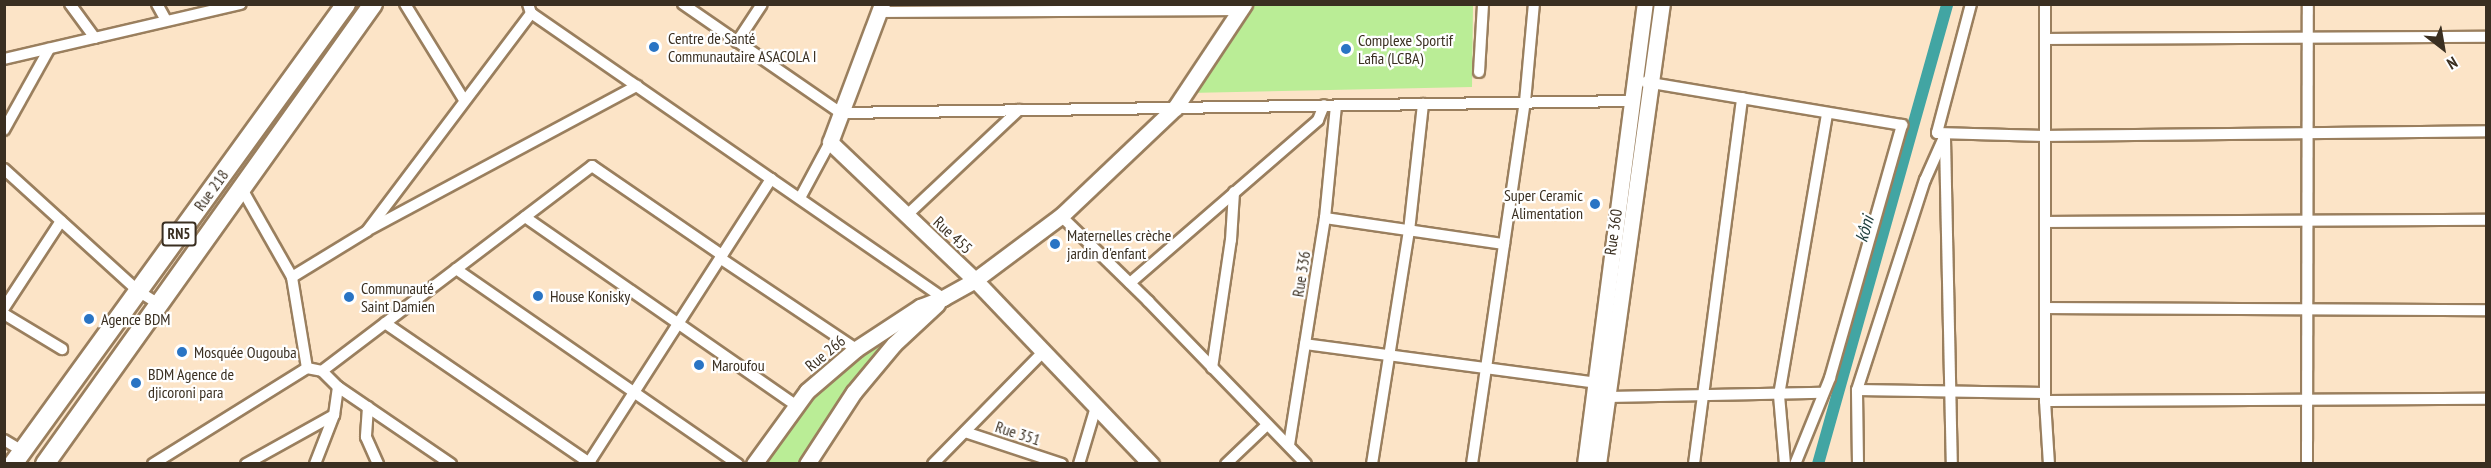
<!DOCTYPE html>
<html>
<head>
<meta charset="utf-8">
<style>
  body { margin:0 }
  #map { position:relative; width:2491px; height:468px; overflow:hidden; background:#fce4c7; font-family:"PT Sans Narrow",sans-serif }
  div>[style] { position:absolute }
  .green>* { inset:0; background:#baed96 }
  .canal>* { height:12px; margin:-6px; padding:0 6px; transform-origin:6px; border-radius:6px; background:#42a5a3 }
  .roads { filter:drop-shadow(2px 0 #9a7f5e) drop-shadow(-2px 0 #9a7f5e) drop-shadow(0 2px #9a7f5e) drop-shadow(0 -2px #9a7f5e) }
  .street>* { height:10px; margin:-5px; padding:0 5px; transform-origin:5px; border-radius:5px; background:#fff }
  .secondary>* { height:15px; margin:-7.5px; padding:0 7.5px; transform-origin:7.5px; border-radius:7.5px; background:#fff }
  .highway>* { height:18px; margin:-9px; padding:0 9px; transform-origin:9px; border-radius:9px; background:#fff }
  .dots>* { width:16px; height:16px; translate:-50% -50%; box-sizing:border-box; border:3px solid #fff; border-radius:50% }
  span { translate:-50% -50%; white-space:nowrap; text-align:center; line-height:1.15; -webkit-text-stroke:4.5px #fff; paint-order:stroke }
  .shield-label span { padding:2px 4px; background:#fff; border:2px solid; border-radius:4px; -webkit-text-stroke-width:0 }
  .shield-label { font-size:15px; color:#3a2f21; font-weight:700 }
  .poi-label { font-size:16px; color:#3a2f21 }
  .left { translate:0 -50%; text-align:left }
  .right { translate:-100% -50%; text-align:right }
  .street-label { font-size:16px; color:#3a2f21 }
  .water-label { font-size:18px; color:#224140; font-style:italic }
  .frame { position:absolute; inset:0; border:6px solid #3a2f21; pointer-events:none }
  .north { position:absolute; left:2413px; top:18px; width:60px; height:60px; -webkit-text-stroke:4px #fff; paint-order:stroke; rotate:149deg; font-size:16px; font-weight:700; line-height:24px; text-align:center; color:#3a2f21 }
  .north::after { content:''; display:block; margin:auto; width:21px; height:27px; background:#3a2f21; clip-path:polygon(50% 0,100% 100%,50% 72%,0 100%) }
</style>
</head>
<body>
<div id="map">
  <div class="green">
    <i style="clip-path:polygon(1251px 5px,1473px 5px,1472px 87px,1188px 93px)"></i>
    <i style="clip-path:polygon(912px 315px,804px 463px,760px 464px,811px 397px,836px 372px)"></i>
  </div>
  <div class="canal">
    <i style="left:1818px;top:464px;width:478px;rotate:-74.3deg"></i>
  </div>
  <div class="roads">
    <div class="street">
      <i style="left:70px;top:4px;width:42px;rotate:53.7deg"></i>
      <i style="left:157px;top:4px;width:18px;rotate:61deg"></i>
      <i style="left:405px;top:4px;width:113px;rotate:58.4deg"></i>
      <i style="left:528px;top:4px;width:9px;rotate:72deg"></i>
      <i style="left:531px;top:13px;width:501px;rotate:34.67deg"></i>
      <i style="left:683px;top:4px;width:192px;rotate:34.6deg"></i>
      <i style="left:841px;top:113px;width:792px;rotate:-0.87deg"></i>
      <i style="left:1971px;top:4px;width:133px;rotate:104.8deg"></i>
      <i style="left:1937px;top:133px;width:108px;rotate:1.6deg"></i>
      <i style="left:2045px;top:136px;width:441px;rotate:-0.6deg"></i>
      <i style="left:2045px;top:4px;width:397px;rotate:90deg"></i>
      <i style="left:2045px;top:401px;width:63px;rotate:86.4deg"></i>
      <i style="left:880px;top:12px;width:362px;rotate:-0.3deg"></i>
      <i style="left:2046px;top:39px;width:440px;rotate:-0.3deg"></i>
      <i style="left:737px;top:42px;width:45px;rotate:-56.7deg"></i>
      <i style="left:4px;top:59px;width:243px;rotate:-13.1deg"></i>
      <i style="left:1479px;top:72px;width:68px;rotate:-86.6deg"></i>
      <i style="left:1645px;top:82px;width:261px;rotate:9.5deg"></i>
      <i style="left:1902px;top:125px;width:263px;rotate:105.9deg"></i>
      <i style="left:1830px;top:378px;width:93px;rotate:112.1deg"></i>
      <i style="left:4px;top:130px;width:93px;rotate:-60.9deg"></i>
      <i style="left:1945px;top:139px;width:325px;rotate:88.8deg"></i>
      <i style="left:4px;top:169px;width:181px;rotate:42.3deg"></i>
      <i style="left:138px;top:291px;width:25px;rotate:32deg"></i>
      <i style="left:242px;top:189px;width:101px;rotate:60.4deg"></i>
      <i style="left:800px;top:198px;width:64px;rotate:-61.8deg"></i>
      <i style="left:906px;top:216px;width:155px;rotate:-43.2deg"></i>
      <i style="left:1061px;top:216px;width:122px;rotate:44.3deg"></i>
      <i style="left:1148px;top:301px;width:227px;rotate:45.9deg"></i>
      <i style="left:525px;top:217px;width:330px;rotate:34.8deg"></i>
      <i style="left:1325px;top:218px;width:181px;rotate:8.3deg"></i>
      <i style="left:2045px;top:222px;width:441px;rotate:-0.3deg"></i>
      <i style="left:370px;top:229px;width:303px;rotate:-28.2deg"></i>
      <i style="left:720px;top:258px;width:164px;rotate:33.8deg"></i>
      <i style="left:456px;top:269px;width:343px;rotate:34.7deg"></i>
      <i style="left:1130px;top:283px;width:249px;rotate:-40.9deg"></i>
      <i style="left:1318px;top:120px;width:16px;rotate:-68deg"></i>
      <i style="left:4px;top:308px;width:104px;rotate:-56.8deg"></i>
      <i style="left:2045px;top:308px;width:441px;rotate:0.3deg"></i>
      <i style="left:4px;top:314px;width:68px;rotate:31.1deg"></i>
      <i style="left:385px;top:323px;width:250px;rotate:34.4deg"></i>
      <i style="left:1305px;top:344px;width:294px;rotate:7.6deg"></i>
      <i style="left:307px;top:368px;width:92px;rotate:-99.4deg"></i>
      <i style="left:292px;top:277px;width:88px;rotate:-31.5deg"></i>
      <i style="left:367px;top:231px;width:273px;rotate:-53deg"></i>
      <i style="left:1212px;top:368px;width:129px;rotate:-81.6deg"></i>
      <i style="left:1231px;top:240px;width:48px;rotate:-86.4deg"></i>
      <i style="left:322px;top:371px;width:339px;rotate:-37.2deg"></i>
      <i style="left:592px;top:166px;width:158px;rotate:34.4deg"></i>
      <i style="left:338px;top:387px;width:137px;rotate:34.3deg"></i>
      <i style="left:1857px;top:390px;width:188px;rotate:0.9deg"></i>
      <i style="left:1608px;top:397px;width:215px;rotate:-1.1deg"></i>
      <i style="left:2045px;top:401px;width:441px;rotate:-0.3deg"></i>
      <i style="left:368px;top:407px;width:30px;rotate:94deg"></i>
      <i style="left:366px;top:437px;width:30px;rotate:66deg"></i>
      <i style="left:965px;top:432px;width:102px;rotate:18.3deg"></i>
      <i style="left:4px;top:440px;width:21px;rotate:31deg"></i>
      <i style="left:1289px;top:445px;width:230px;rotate:-81deg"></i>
      <i style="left:1325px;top:218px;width:113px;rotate:-84.4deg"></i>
      <i style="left:153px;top:464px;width:181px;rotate:-31.9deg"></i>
      <i style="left:307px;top:368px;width:15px;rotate:11deg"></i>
      <i style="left:322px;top:371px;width:23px;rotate:45deg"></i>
      <i style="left:338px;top:387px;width:28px;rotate:98deg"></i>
      <i style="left:334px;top:415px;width:53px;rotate:111.2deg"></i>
      <i style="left:246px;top:464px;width:101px;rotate:-29.1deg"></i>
      <i style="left:588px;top:464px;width:339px;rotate:-57.3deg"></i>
      <i style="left:933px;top:464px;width:157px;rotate:-45.5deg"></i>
      <i style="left:1079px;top:464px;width:59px;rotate:-73.4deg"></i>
      <i style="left:1226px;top:464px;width:57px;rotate:-43.6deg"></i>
      <i style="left:1372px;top:464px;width:236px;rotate:-81deg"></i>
      <i style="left:1409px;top:231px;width:128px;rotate:-83.7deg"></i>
      <i style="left:1472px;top:464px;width:366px;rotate:-81.7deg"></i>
      <i style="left:1525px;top:102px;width:98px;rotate:-84.8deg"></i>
      <i style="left:1694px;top:464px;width:369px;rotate:-82.5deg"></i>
      <i style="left:1785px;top:464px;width:69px;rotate:-95deg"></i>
      <i style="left:1779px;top:395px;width:286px;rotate:-80.3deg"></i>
      <i style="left:1858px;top:464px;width:74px;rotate:-90.8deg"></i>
      <i style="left:1857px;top:390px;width:221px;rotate:-72.1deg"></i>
      <i style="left:1925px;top:180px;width:49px;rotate:-66deg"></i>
      <i style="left:2307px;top:464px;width:460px;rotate:-89.9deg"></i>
    </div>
    <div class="secondary">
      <i style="left:882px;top:4px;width:147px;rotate:110.6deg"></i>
      <i style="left:830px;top:142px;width:200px;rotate:43.6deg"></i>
      <i style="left:975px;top:280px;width:255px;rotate:46.3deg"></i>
      <i style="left:754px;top:464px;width:90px;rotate:-54deg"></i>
      <i style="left:807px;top:391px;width:65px;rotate:-40.6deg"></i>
      <i style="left:856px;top:349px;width:77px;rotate:-33.3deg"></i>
      <i style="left:920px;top:307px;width:25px;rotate:-21deg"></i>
      <i style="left:943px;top:298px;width:37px;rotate:-29deg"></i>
      <i style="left:975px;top:280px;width:107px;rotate:-36.7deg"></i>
      <i style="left:1061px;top:216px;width:157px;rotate:-43.5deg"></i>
      <i style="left:1175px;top:108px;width:125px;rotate:-56.4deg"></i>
      <i style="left:807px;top:464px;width:86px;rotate:-56.9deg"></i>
      <i style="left:854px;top:392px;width:62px;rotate:-50.2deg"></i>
      <i style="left:894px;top:344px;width:59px;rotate:-42.9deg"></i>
      <i style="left:1585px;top:464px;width:464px;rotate:-82.6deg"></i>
      <i style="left:1598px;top:464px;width:464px;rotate:-82.1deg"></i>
    </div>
    <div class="highway">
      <i style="left:13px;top:464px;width:568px;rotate:-54.1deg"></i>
      <i style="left:45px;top:464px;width:565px;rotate:-54.51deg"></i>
    </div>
  </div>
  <div class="dots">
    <i style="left:654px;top:47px;background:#2974c4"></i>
    <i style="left:1346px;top:49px;background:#2974c4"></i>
    <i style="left:1595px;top:204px;background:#2974c4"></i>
    <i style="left:1055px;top:244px;background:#2974c4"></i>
    <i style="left:538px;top:296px;background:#2974c4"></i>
    <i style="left:349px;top:297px;background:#2974c4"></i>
    <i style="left:89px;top:319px;background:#2974c4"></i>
    <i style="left:182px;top:352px;background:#2974c4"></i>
    <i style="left:699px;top:365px;background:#2974c4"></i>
    <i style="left:136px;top:383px;background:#2974c4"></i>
  </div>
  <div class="shield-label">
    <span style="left:179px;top:234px">RN5</span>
  </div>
  <div class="poi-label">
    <span class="left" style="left:668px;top:47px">Centre de Santé<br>Communautaire ASACOLA I</span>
    <span class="left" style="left:1358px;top:49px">Complexe Sportif<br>Lafia (LCBA)</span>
    <span class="right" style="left:1583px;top:204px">Super Ceramic<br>Alimentation</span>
    <span class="left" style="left:1067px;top:244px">Maternelles crèche<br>jardin d'enfant</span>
    <span class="left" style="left:361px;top:297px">Communauté<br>Saint Damien</span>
    <span class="left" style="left:550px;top:296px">House Konisky</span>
    <span class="left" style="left:101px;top:319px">Agence BDM</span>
    <span class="left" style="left:194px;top:352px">Mosquée Ougouba</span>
    <span class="left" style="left:712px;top:365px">Maroufou</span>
    <span class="left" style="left:148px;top:383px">BDM Agence de<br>djicoroni para</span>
  </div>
  <div class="street-label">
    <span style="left:211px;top:190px;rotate:-54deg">Rue 218</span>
    <span style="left:1613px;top:232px;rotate:-82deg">Rue 360</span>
    <span style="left:953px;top:235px;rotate:43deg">Rue 455</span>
    <span style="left:1301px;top:274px;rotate:-81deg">Rue 336</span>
    <span style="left:825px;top:353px;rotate:-40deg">Rue 266</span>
    <span style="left:1018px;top:433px;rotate:18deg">Rue 351</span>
  </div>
  <div class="water-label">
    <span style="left:1865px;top:229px;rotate:-74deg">kôni</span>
  </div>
  <div class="frame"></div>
  <div class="north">N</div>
</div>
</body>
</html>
